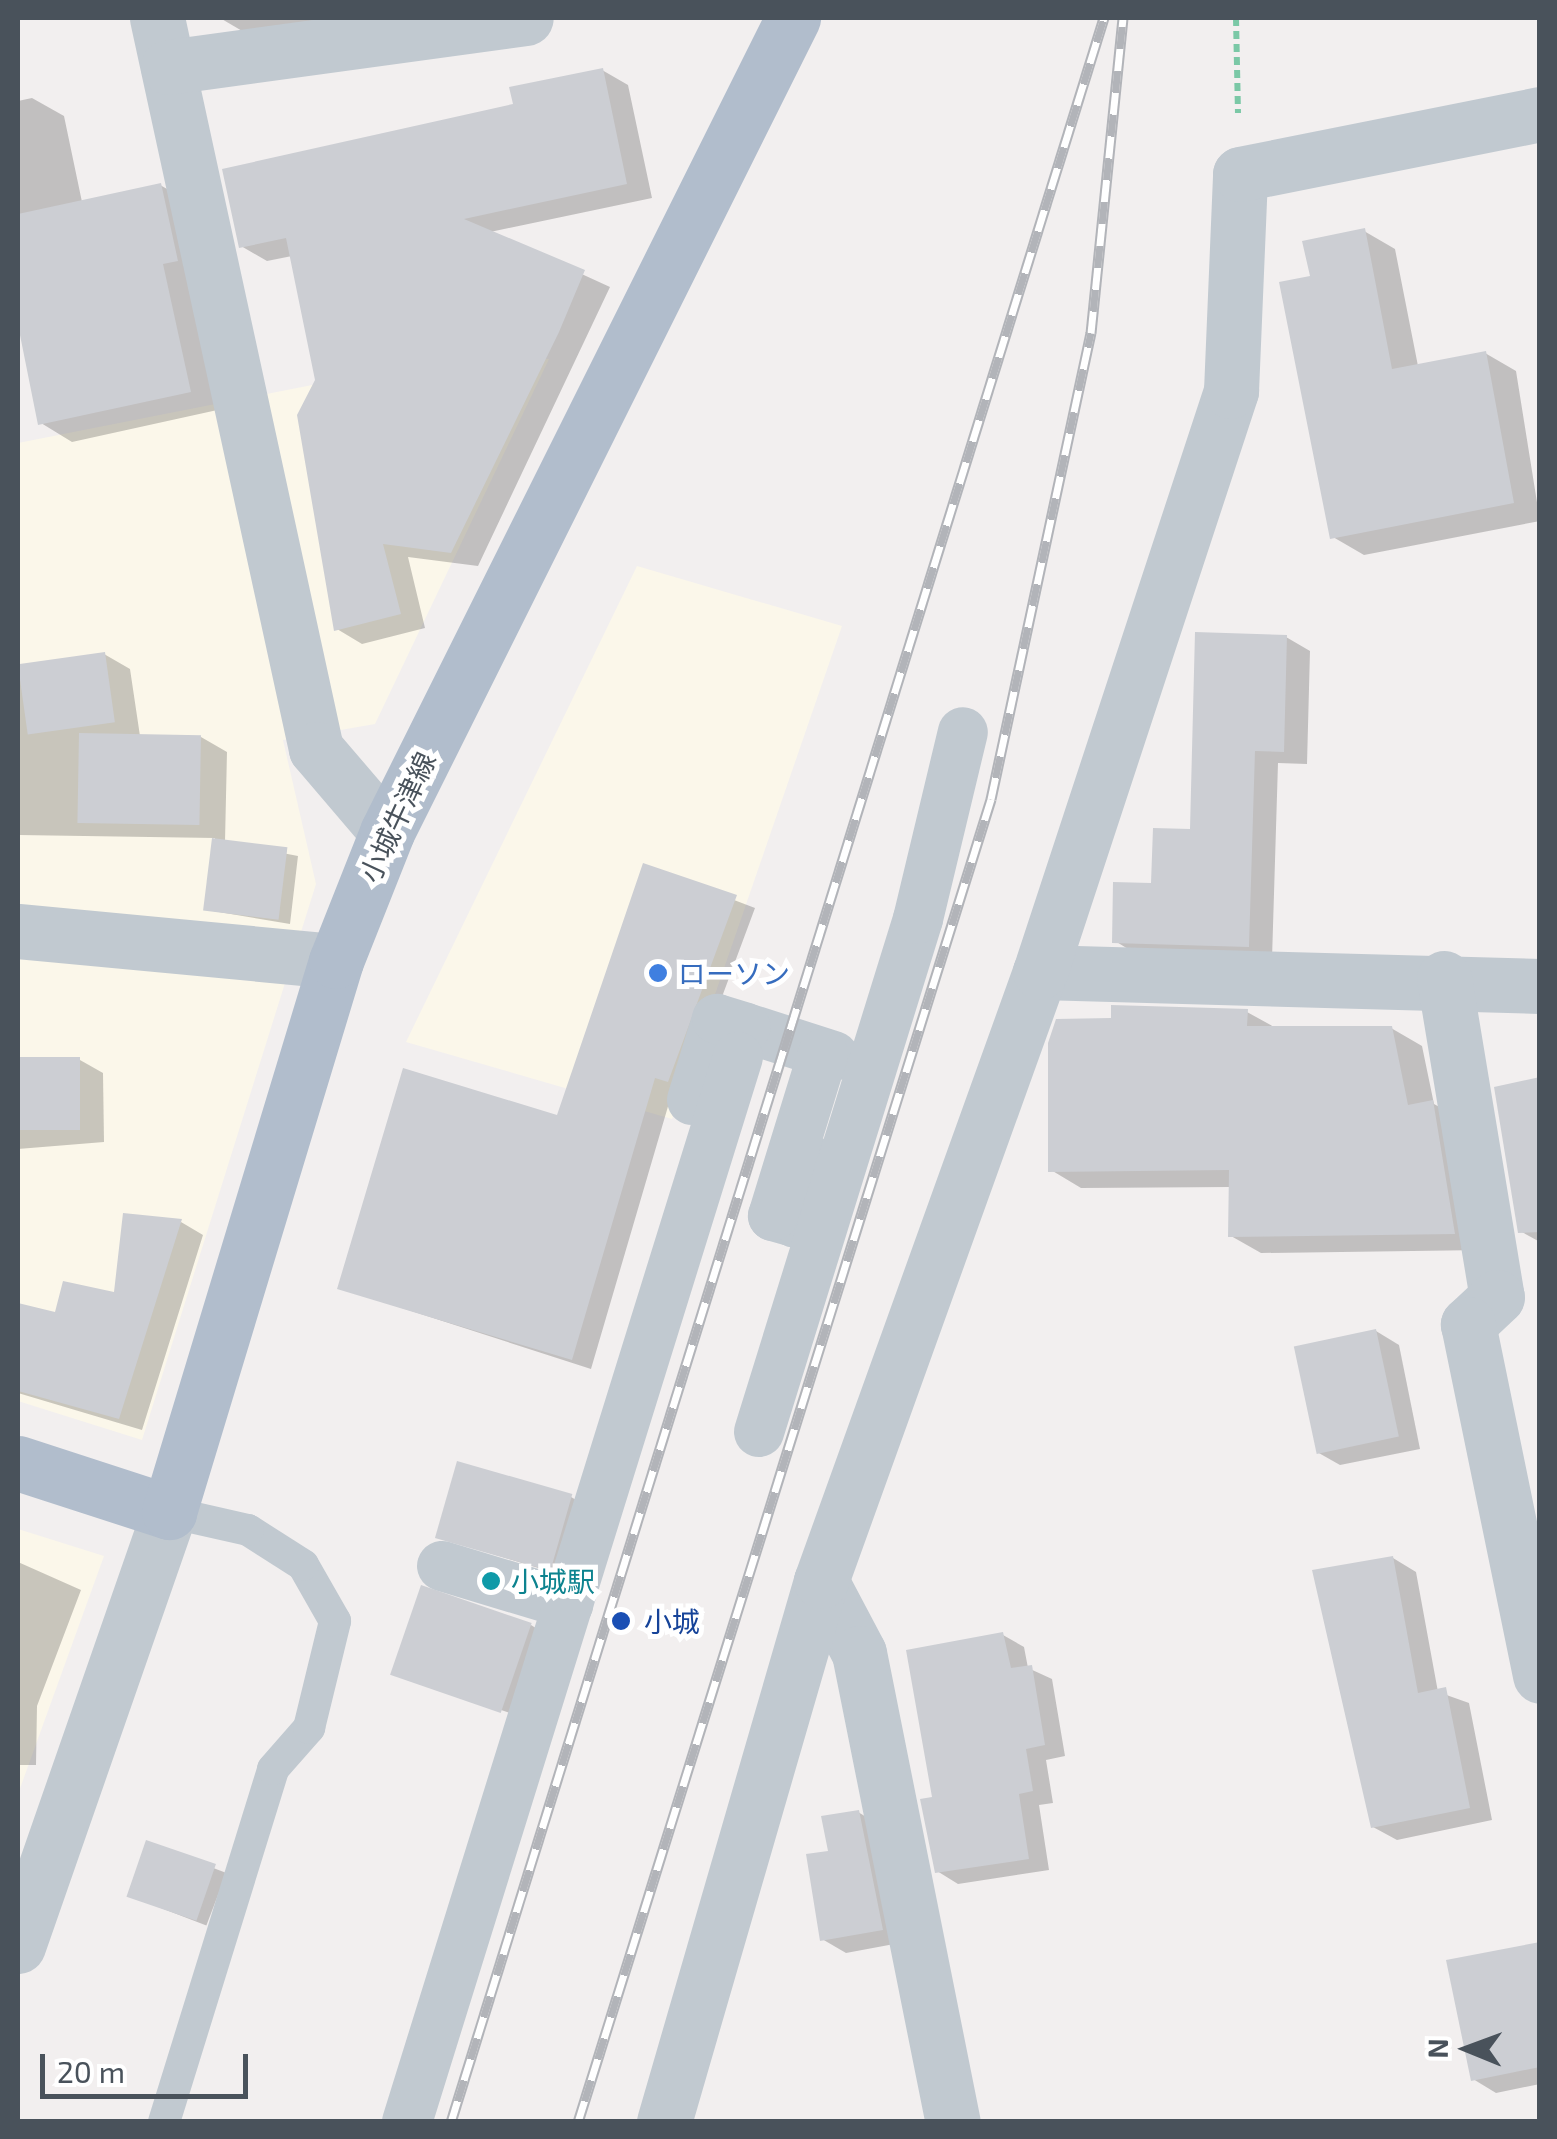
<!DOCTYPE html>
<html>
<head>
<meta charset="utf-8">
<style>
  body { margin:0 }
  #map { position:relative; width:1557px; height:2139px; overflow:hidden; background:#f2efef; font-family:"Exo 2","Noto Sans JP",sans-serif }
  div>[style] { position:absolute }
  .commercial>* { inset:0; background:#fbf7ea }
  .shadow>* { inset:0; background:#0003; transform-origin:0 0 }
  .building>* { inset:0; background:#ccced3; transform-origin:0 0 }
  .path>* { height:6px; margin-top:-3px; transform-origin:0; background:repeating-linear-gradient(90deg,#7bc8a6 0 8px,transparent 0 13px) }
  .service>* { height:32px; margin:-16px; padding:0 16px; transform-origin:16px; border-radius:16px; background:#c1c9d0 }
  .pedestrian>* { height:50px; margin:-25px; padding:0 25px; transform-origin:25px; border-radius:25px; background:#c1c9d0 }
  .minor>* { height:55px; margin:-27.5px; padding:0 27.5px; transform-origin:27.5px; border-radius:27.5px; background:#c1c9d0 }
  .tertiary>* { height:55px; margin:-27.5px; padding:0 27.5px; transform-origin:27.5px; border-radius:27.5px; background:#c1c9d0 }
  .primary>* { height:55px; margin:-27.5px; padding:0 27.5px; transform-origin:27.5px; border-radius:27.5px; background:#b1bdcc }
  .rail>* { height:11px; margin-top:-5.5px; transform-origin:0; background:repeating-linear-gradient(90deg,#fff 0 22px,#b2b4b9 0 44px); box-sizing:border-box; border-block:2px solid #b2b4b9 }
  .dots>* { width:28px; height:28px; translate:-50% -50%; box-sizing:border-box; border:5px solid #fff; border-radius:50% }
  span { translate:-50% -50%; white-space:nowrap; text-align:center; line-height:1.15; -webkit-text-stroke:10px #fff; paint-order:stroke }
  .street-label { font-size:28px; color:#49525b }
  .shop-label { font-size:28px; color:#366cbe }
  .left { translate:0 -50%; text-align:left }
  .culture-label { font-size:28px; color:#0d838f }
  .transit-label { font-size:28px; color:#164399 }
  .frame { position:absolute; inset:0; border:20px solid #49525b; pointer-events:none }
  .north { position:absolute; left:1417px; top:1999px; width:100px; height:100px; -webkit-text-stroke:8px #fff; paint-order:stroke; rotate:271deg; font-size:28px; font-weight:700; line-height:40px; text-align:center; color:#49525b }
  .north::after { content:''; display:block; margin:auto; width:35px; height:45px; background:#49525b; clip-path:polygon(50% 0,100% 100%,50% 72%,0 100%) }
  .scale { position:absolute; left:40px; top:2054px; width:208px; height:45px; box-sizing:border-box; border:5px solid #49525b; border-top:0; padding-left:12px; font-size:30px; line-height:35px; white-space:nowrap; color:#49525b; -webkit-text-stroke:8px #fff; paint-order:stroke }
</style>
</head>
<body>
<div id="map">
  <div class="commercial">
    <i style="clip-path:polygon(474px 353px,549px 359px,375px 724px,283px 740px,316px 884px,142px 1440px,18px 1401px,18px 443px)"></i>
    <i style="clip-path:polygon(637px 566px,842px 626px,672px 1119px,406px 1042px)"></i>
    <i style="clip-path:polygon(18px 1529px,104px 1556px,18px 1794px)"></i>
  </div>
  <div class="shadow">
    <i style="clip-path:polygon(220px 18px,332px 18px,249px 35px)"></i>
    <i style="clip-path:polygon(602px 70px,628px 85px,652px 198px,490px 232px,610px 287px,478px 566px,408px 557px,425px 628px,362px 644px,337px 629px,318px 381px,292px 256px,267px 261px,241px 246px)"></i>
    <i style="clip-path:polygon(32px 98px,64px 116px,82px 202px,160px 185px,192px 203px,222px 409px,72px 442px,41px 423px,18px 323px,18px 101px)"></i>
    <i style="clip-path:polygon(1364px 231px,1395px 249px,1418px 366px,1485px 353px,1516px 371px,1540px 521px,1364px 555px,1333px 537px)"></i>
    <i style="clip-path:polygon(1286px 637px,1310px 651px,1307px 764px,1278px 763px,1272px 959px,1138px 955px,1115px 941px,1192px 832px)"></i>
    <i style="clip-path:polygon(104px 654px,130px 669px,140px 736px,201px 737px,227px 752px,225px 842px,298px 856px,290px 924px,207px 910px,215px 838px,18px 835px,18px 668px)"></i>
    <i style="clip-path:polygon(645px 866px,755px 908px,687px 1091px,674px 1086px,591px 1369px,340px 1288px,559px 1118px)"></i>
    <i style="clip-path:polygon(1247px 1012px,1276px 1028px,1391px 1028px,1422px 1046px,1434px 1104px,1463px 1120px,1484px 1250px,1261px 1253px,1231px 1236px,1231px 1187px,1081px 1188px,1051px 1170px)"></i>
    <i style="clip-path:polygon(18px 1060px,80px 1060px,103px 1073px,104px 1142px,18px 1149px)"></i>
    <i style="clip-path:polygon(1540px 1080px,1540px 1242px,1520px 1231px)"></i>
    <i style="clip-path:polygon(181px 1222px,203px 1235px,142px 1430px,18px 1393px,18px 1305px,56px 1315px,116px 1295px)"></i>
    <i style="clip-path:polygon(1376px 1331px,1399px 1345px,1420px 1449px,1340px 1465px,1317px 1452px)"></i>
    <i style="clip-path:polygon(571px 1497px,590px 1508px,568px 1577px,437px 1537px)"></i>
    <i style="clip-path:polygon(1393px 1558px,1416px 1572px,1438px 1692px,1469px 1703px,1492px 1820px,1397px 1840px,1373px 1827px)"></i>
    <i style="clip-path:polygon(18px 1562px,81px 1590px,37px 1706px,36px 1765px,18px 1765px)"></i>
    <i style="clip-path:polygon(531px 1625px,550px 1637px,525px 1718px,397px 1675px)"></i>
    <i style="clip-path:polygon(1003px 1635px,1024px 1647px,1028px 1668px,1052px 1679px,1065px 1756px,1046px 1760px,1053px 1803px,1039px 1805px,1049px 1870px,958px 1884px,937px 1871px,935px 1799px)"></i>
    <i style="clip-path:polygon(858px 1812px,881px 1826px,905px 1942px,846px 1953px,822px 1939px,831px 1853px)"></i>
    <i style="left:148px;top:1843px;width:84px;height:56px;rotate:21deg"></i>
    <i style="clip-path:polygon(1540px 1949px,1540px 2084px,1496px 2093px,1473px 2079px)"></i>
  </div>
  <div class="building">
    <i style="clip-path:polygon(603px 68px,627px 184px,464px 219px,585px 270px,559px 332px,451px 553px,383px 544px,401px 614px,334px 631px,297px 415px,315px 380px,286px 238px,239px 248px,222px 169px,513px 104px,509px 87px)"></i>
    <i style="clip-path:polygon(161px 183px,178px 261px,163px 264px,191px 392px,38px 425px,18px 325px,18px 214px)"></i>
    <i style="clip-path:polygon(1365px 228px,1392px 369px,1486px 351px,1514px 503px,1330px 539px,1279px 282px,1310px 276px,1302px 241px)"></i>
    <i style="clip-path:polygon(1195px 632px,1287px 635px,1284px 752px,1255px 751px,1249px 947px,1112px 943px,1113px 882px,1151px 883px,1153px 828px,1190px 829px)"></i>
    <i style="left:105px;top:652px;width:71px;height:88px;rotate:82deg"></i>
    <i style="left:79px;top:733px;width:122px;height:90px;rotate:1deg"></i>
    <i style="left:212px;top:838px;width:76px;height:73px;rotate:7deg"></i>
    <i style="clip-path:polygon(643px 863px,737px 895px,668px 1082px,655px 1078px,572px 1360px,337px 1289px,403px 1068px,557px 1115px)"></i>
    <i style="clip-path:polygon(1111px 1005px,1248px 1009px,1247px 1026px,1392px 1026px,1408px 1105px,1433px 1100px,1455px 1234px,1228px 1237px,1229px 1170px,1048px 1172px,1048px 1043px,1056px 1019px,1111px 1018px)"></i>
    <i style="left:18px;top:1057px;width:62px;height:73px"></i>
    <i style="clip-path:polygon(1540px 1077px,1540px 1232px,1518px 1233px,1494px 1087px)"></i>
    <i style="clip-path:polygon(123px 1213px,182px 1219px,119px 1419px,18px 1391px,18px 1303px,55px 1312px,63px 1281px,114px 1292px)"></i>
    <i style="left:1376px;top:1329px;width:110px;height:84px;rotate:78deg"></i>
    <i style="left:457px;top:1461px;width:120px;height:80px;rotate:16deg"></i>
    <i style="clip-path:polygon(1393px 1556px,1418px 1693px,1446px 1687px,1470px 1808px,1371px 1828px,1312px 1570px)"></i>
    <i style="left:421px;top:1585px;width:117px;height:95px;rotate:19deg"></i>
    <i style="clip-path:polygon(1003px 1632px,1011px 1668px,1032px 1665px,1045px 1745px,1026px 1749px,1033px 1791px,1019px 1794px,1029px 1859px,935px 1873px,920px 1799px,932px 1797px,906px 1650px)"></i>
    <i style="clip-path:polygon(859px 1810px,883px 1930px,820px 1941px,806px 1854px,828px 1851px,821px 1816px)"></i>
    <i style="left:146px;top:1840px;width:74px;height:60px;rotate:19deg"></i>
    <i style="clip-path:polygon(1540px 1942px,1540px 2067px,1471px 2081px,1446px 1960px)"></i>
  </div>
  <div class="path">
    <i style="left:1236px;top:18px;width:95px;rotate:88.8deg"></i>
  </div>
  <div class="service">
    <i style="left:164px;top:2122px;width:369px;rotate:-72.8deg"></i>
    <i style="left:273px;top:1769px;width:55px;rotate:-48.7deg"></i>
    <i style="left:309px;top:1728px;width:110px;rotate:-76.3deg"></i>
    <i style="left:335px;top:1621px;width:64px;rotate:-119.7deg"></i>
    <i style="left:303px;top:1565px;width:65px;rotate:-147.5deg"></i>
    <i style="left:248px;top:1530px;width:81px;rotate:-167.2deg"></i>
  </div>
  <div class="pedestrian">
    <i style="left:743px;top:1043px;width:15px;rotate:-79deg"></i>
    <i style="left:746px;top:1028px;width:92px;rotate:17.7deg"></i>
    <i style="left:692px;top:1100px;width:85px;rotate:-72.8deg"></i>
    <i style="left:717px;top:1019px;width:30px;rotate:17deg"></i>
    <i style="left:812px;top:1161px;width:64px;rotate:106.4deg"></i>
    <i style="left:794px;top:1222px;width:22px;rotate:-164deg"></i>
    <i style="left:773px;top:1216px;width:170px;rotate:-72.9deg"></i>
    <i style="left:759px;top:1432px;width:537px;rotate:-72.78deg"></i>
    <i style="left:918px;top:919px;width:192px;rotate:-76.5deg"></i>
    <i style="left:442px;top:1566px;width:132px;rotate:16.8deg"></i>
    <i style="left:568px;top:1604px;width:573px;rotate:-72.74deg"></i>
    <i style="left:407px;top:2122px;width:542px;rotate:-72.73deg"></i>
  </div>
  <div class="minor">
    <i style="left:157px;top:18px;width:748px;rotate:77.73deg"></i>
    <i style="left:316px;top:749px;width:109px;rotate:49.5deg"></i>
    <i style="left:168px;top:67px;width:361px;rotate:-7.8deg"></i>
    <i style="left:18px;top:931px;width:319px;rotate:5.4deg"></i>
    <i style="left:1040px;top:972px;width:500px;rotate:1.6deg"></i>
    <i style="left:1444px;top:978px;width:323px;rotate:80.6deg"></i>
    <i style="left:1497px;top:1297px;width:40px;rotate:137deg"></i>
    <i style="left:1468px;top:1324px;width:359px;rotate:78.4deg"></i>
    <i style="left:821px;top:1581px;width:81px;rotate:62.2deg"></i>
    <i style="left:859px;top:1653px;width:478px;rotate:78.7deg"></i>
    <i style="left:664px;top:2122px;width:563px;rotate:-73.82deg"></i>
    <i style="left:821px;top:1581px;width:647px;rotate:-70.22deg"></i>
    <i style="left:1040px;top:972px;width:612px;rotate:-71.8deg"></i>
    <i style="left:1231px;top:391px;width:217px;rotate:-87.6deg"></i>
    <i style="left:1240px;top:174px;width:306px;rotate:-11.3deg"></i>
  </div>
  <div class="tertiary">
    <i style="left:18px;top:1946px;width:460px;rotate:-70.8deg"></i>
  </div>
  <div class="primary">
    <i style="left:18px;top:1463px;width:159px;rotate:18deg"></i>
    <i style="left:169px;top:1512px;width:576px;rotate:-73.14deg"></i>
    <i style="left:336px;top:961px;width:139px;rotate:-68.4deg"></i>
    <i style="left:387px;top:832px;width:910px;rotate:-63.49deg"></i>
  </div>
  <div class="rail">
    <i style="left:451px;top:2122px;width:2203px;rotate:-72.76deg"></i>
    <i style="left:578px;top:2122px;width:1386px;rotate:-72.66deg"></i>
    <i style="left:991px;top:799px;width:477px;rotate:-77.9deg"></i>
    <i style="left:1091px;top:333px;width:317px;rotate:-84.2deg"></i>
  </div>
  <div class="dots">
    <i style="left:658px;top:973px;background:#3f7fe0"></i>
    <i style="left:491px;top:1581px;background:#0f9aa8"></i>
    <i style="left:621px;top:1621px;background:#1a4fb4"></i>
  </div>
  <div class="street-label">
    <span style="left:397px;top:817px;rotate:-65deg">小城牛津線</span>
  </div>
  <div class="shop-label">
    <span class="left" style="left:678px;top:973px">ローソン</span>
  </div>
  <div class="culture-label">
    <span class="left" style="left:511px;top:1581px">小城駅</span>
  </div>
  <div class="transit-label">
    <span class="left" style="left:644px;top:1621px">小城</span>
  </div>
  <div class="frame"></div>
  <div class="north">N</div>
  <div class="scale">20 m</div>
</div>
</body>
</html>
